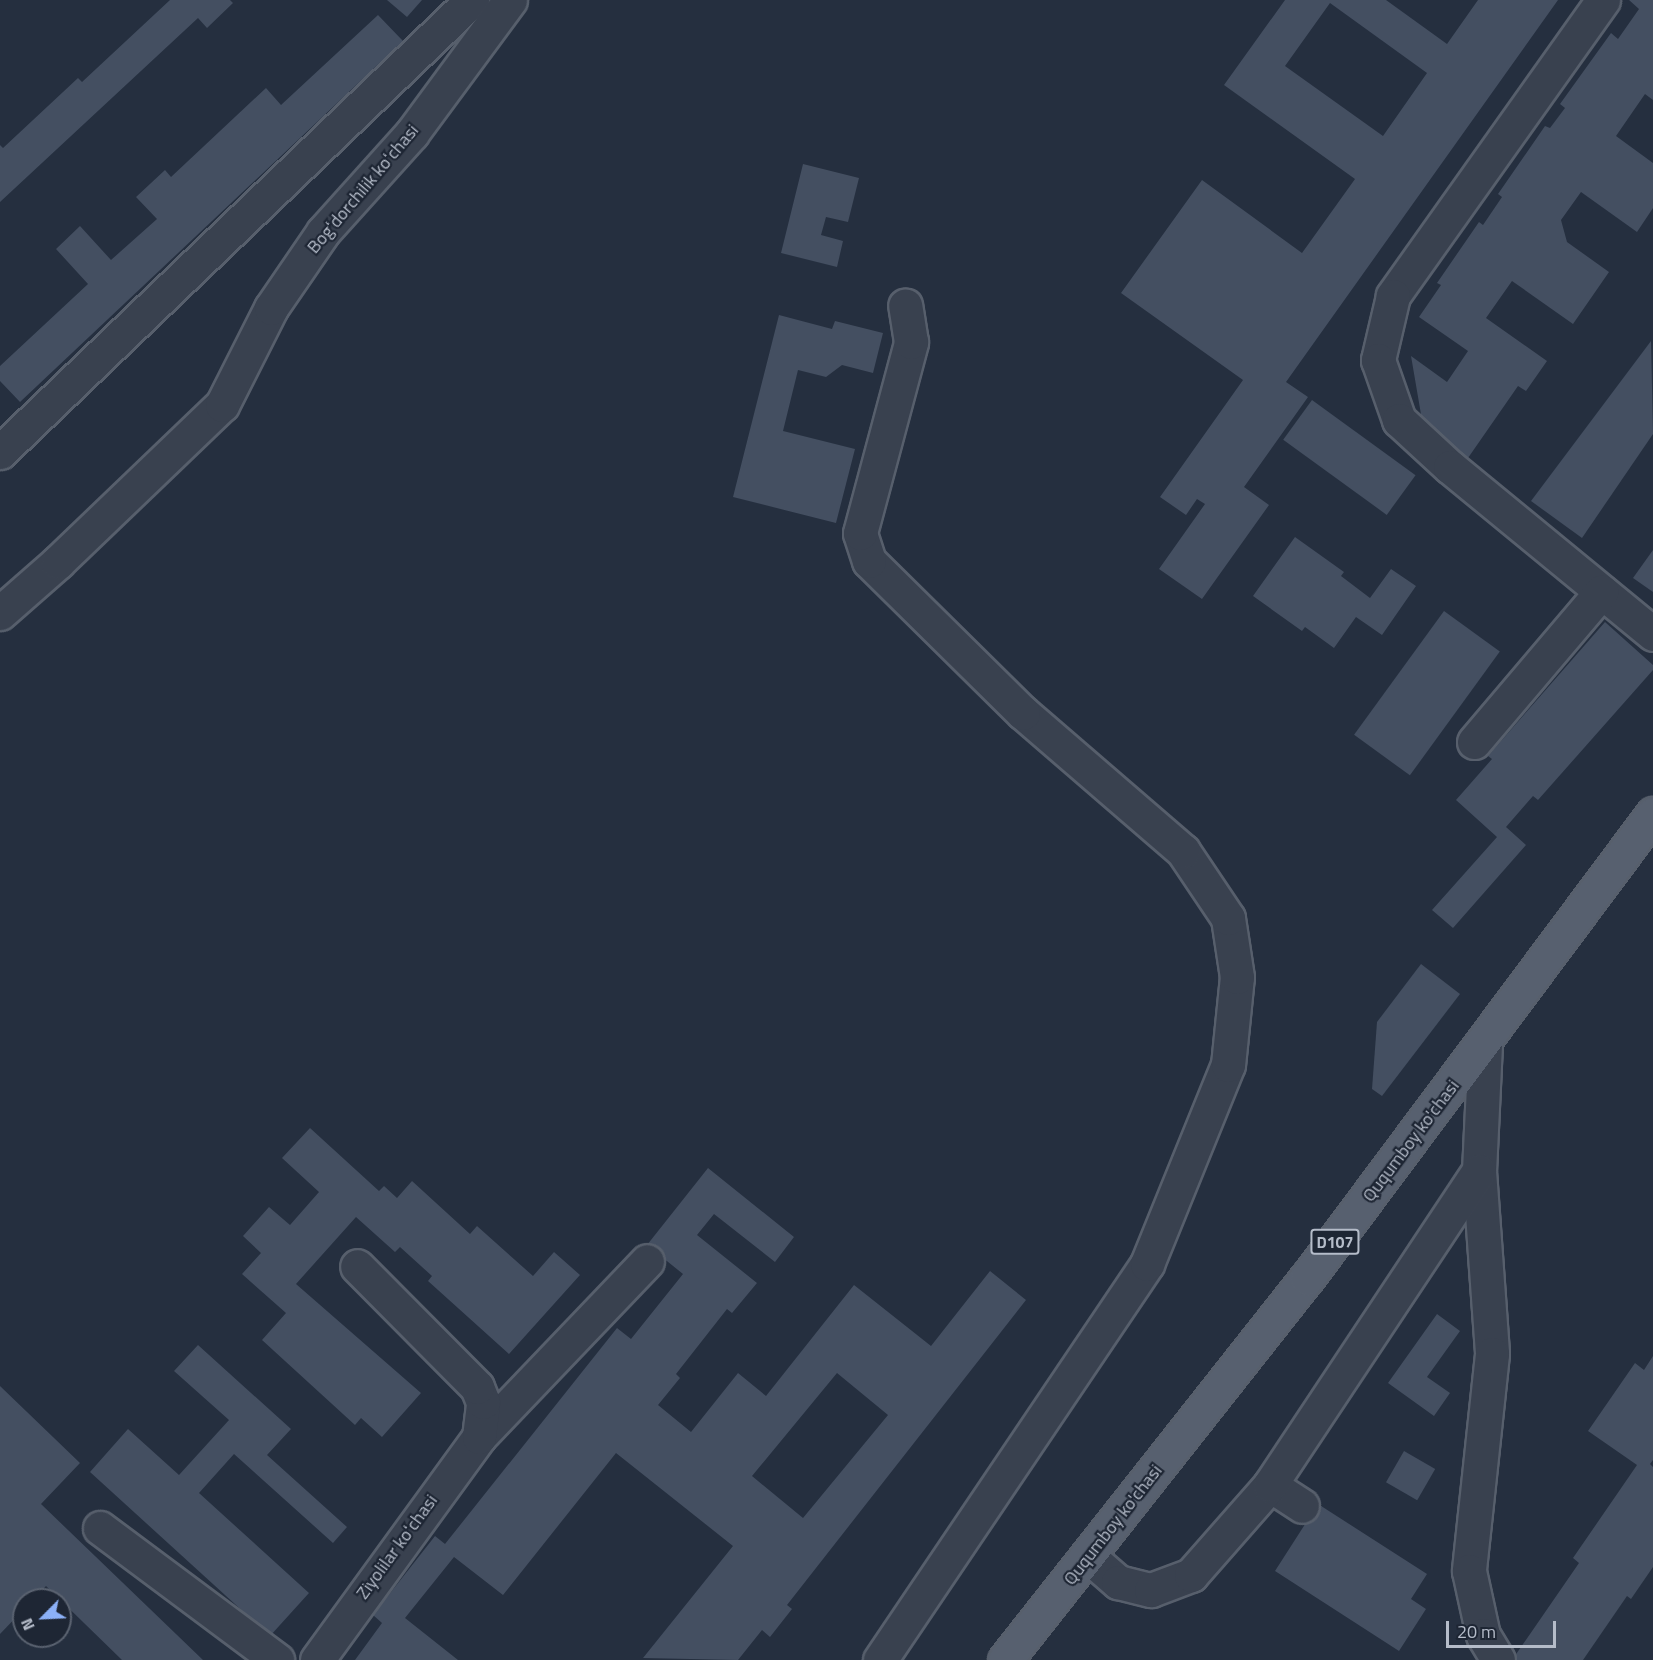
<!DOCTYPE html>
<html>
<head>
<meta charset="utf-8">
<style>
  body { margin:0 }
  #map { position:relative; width:1653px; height:1660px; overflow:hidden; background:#252f3f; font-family:"Titillium Web",sans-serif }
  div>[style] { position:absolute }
  .building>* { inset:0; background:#444f61; transform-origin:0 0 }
  .roads { filter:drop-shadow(2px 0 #575f6c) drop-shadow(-2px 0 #575f6c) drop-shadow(0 2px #575f6c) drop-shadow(0 -2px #575f6c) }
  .minor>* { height:33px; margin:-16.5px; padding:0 16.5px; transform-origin:16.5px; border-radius:16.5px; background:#39414f }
  .major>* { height:33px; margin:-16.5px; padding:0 16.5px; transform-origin:16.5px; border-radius:16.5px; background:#57606f }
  span { translate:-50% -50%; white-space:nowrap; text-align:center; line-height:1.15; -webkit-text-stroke:4.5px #1e2634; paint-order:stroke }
  .shield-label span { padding:2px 4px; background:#1e2634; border:2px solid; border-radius:4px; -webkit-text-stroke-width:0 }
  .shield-label { font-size:16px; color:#b5bcc9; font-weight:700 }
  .street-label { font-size:18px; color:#b5bcc9 }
  .north { position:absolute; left:12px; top:1588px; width:60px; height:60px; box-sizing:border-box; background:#1e2634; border:2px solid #5a6270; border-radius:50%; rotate:246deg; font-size:16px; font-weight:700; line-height:24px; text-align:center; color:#b5bcc9 }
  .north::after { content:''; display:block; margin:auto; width:21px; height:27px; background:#8cb1f8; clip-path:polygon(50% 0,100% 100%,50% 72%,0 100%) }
  .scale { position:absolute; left:1446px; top:1621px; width:110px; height:27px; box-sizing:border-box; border:3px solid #b5bcc9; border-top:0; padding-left:8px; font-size:18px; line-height:21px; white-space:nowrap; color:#b5bcc9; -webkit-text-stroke:4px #1e2634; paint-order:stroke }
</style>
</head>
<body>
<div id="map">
  <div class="building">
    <i style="clip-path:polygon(170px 0,230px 0,233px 3px,207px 28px,198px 18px,0 202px,0 145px,3px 148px,78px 78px,82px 82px)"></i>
    <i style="clip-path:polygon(387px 0,422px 0,407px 17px)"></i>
    <i style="clip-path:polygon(evenodd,1285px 0,1386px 0,1447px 44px,1478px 0,1558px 0,1286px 382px,1308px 397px,1244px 487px,1269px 505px,1202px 599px,1159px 569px,1205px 504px,1197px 499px,1186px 515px,1160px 497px,1243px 380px,1121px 293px,1202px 180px,1302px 253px,1355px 179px,1224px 85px,1285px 0,1330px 3px,1427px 73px,1383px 136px,1285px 66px,1330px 3px)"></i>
    <i style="clip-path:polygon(1629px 0,1653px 0,1653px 100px,1645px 94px,1616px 136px,1653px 163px,1653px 208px,1637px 232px,1581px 192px,1561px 220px,1567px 242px,1609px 272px,1573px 324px,1512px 281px,1486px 318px,1547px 361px,1526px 391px,1518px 386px,1468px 458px,1423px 426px,1411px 356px,1447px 382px,1468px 351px,1419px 317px,1441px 285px,1437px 283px,1479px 222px,1483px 225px,1502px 197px,1498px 194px,1545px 126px,1550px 128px,1565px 108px,1560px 104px,1611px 33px,1618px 39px,1639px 9px)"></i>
    <i style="clip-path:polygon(378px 15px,403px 41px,20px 402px,0 381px,0 366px,88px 284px,56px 249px,80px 226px,111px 260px,157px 219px,136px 197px,165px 170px,171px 177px,266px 88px,281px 105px)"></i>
    <i style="clip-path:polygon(803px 164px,859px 178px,848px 222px,826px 217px,821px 235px,843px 241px,837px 267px,781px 253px)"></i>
    <i style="clip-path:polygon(779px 315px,832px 329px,835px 321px,883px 333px,873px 373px,842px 365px,826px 377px,798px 370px,783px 431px,855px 449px,836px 523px,733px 497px)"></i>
    <i style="clip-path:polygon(1651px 341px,1653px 434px,1582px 538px,1531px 501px)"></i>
    <i style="left:1312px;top:400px;width:128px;height:49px;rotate:36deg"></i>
    <i style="clip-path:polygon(1295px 537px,1344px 572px,1341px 576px,1370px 598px,1391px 569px,1416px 586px,1382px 635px,1356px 617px,1334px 648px,1305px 627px,1302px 631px,1253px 596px)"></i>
    <i style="clip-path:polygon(1653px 550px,1653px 592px,1633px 578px)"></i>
    <i style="left:1444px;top:611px;width:69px;height:153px;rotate:36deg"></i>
    <i style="clip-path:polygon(1605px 622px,1653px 665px,1653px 670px,1538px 800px,1533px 796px,1506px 827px,1526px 845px,1453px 928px,1432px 910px,1497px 837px,1456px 800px,1492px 759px,1488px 756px)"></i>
    <i style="clip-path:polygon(1421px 964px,1460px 994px,1382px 1096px,1372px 1089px,1377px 1022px)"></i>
    <i style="clip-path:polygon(310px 1128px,379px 1191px,384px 1186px,397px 1198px,412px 1181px,470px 1234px,477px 1226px,533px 1276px,554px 1252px,580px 1275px,509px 1354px,428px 1281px,432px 1276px,400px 1247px,395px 1252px,356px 1217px,296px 1284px,421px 1393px,382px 1437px,361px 1418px,355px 1425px,262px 1340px,286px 1313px,242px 1274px,261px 1253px,243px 1236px,269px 1207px,290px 1225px,319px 1192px,282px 1158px)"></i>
    <i style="clip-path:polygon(evenodd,708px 1168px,794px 1237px,775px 1262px,714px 1214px,697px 1235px,757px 1283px,732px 1313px,727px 1309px,676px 1374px,680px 1378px,658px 1405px,691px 1432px,738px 1373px,766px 1396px,854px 1285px,931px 1346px,990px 1271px,1026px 1300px,787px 1605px,792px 1609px,770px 1637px,762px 1630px,738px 1660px,643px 1658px,733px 1546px,616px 1453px,503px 1595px,454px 1557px,405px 1618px,458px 1660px,355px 1660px,382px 1623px,373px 1615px,435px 1536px,445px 1544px,617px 1328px,631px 1339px,683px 1274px,647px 1245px,708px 1168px,837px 1373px,888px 1415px,803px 1518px,752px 1476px,837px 1373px)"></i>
    <i style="clip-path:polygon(1437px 1314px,1460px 1331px,1427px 1377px,1450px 1393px,1434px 1416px,1388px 1383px)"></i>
    <i style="clip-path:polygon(198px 1345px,291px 1429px,267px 1455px,347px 1527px,333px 1543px,234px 1454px,199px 1493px,309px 1593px,270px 1636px,90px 1472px,128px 1429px,179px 1475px,229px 1420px,174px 1371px)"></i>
    <i style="clip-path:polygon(1653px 1356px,1653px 1460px,1650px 1464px,1653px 1467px,1653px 1567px,1631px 1599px,1627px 1596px,1583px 1660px,1512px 1660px,1579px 1563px,1573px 1558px,1637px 1465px,1588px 1431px,1635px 1363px,1644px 1370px)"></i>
    <i style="clip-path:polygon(0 1386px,80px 1463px,41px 1504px,203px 1660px,122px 1660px,46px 1586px,33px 1600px,24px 1600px,24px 1609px,0 1634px)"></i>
    <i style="left:1404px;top:1451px;width:36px;height:36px;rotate:30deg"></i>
    <i style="clip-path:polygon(1318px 1504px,1427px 1574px,1411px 1599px,1426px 1609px,1399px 1651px,1275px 1571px)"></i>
  </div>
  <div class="roads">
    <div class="minor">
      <i style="left:1603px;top:0;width:363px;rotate:125.4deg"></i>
      <i style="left:1393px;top:296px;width:66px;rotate:103.2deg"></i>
      <i style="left:1378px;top:360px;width:64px;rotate:70.7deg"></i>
      <i style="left:1399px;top:420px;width:69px;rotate:42.7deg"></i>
      <i style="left:1450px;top:467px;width:263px;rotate:39.4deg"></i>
      <i style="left:0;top:452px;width:654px;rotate:-43.76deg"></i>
      <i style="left:0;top:613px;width:77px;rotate:-41.3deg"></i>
      <i style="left:58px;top:562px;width:227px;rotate:-43.8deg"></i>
      <i style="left:222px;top:405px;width:109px;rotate:-63.2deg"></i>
      <i style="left:271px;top:308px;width:92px;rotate:-55.6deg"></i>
      <i style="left:323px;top:232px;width:133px;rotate:-48deg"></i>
      <i style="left:412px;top:133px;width:165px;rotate:-53.6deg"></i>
      <i style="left:1474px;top:742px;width:197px;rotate:-49.7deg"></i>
      <i style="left:1485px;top:1044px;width:127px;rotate:92.7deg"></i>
      <i style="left:1479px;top:1171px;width:183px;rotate:85.9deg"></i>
      <i style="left:1492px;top:1354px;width:218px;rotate:96.1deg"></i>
      <i style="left:1469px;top:1571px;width:66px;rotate:77.7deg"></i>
      <i style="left:1483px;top:1635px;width:29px;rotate:59deg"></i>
      <i style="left:479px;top:1437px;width:243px;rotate:-46.3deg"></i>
      <i style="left:1270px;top:1485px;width:38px;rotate:33deg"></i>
      <i style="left:100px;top:1528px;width:221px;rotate:36.7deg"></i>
      <i style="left:1088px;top:1556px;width:40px;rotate:41deg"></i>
      <i style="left:1118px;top:1582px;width:34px;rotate:14deg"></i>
      <i style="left:1151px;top:1590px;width:43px;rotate:-20.6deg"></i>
      <i style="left:1191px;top:1575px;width:120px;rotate:-48.7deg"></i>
      <i style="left:1270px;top:1485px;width:377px;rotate:-56.4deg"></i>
      <i style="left:317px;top:1660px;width:276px;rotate:-54deg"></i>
      <i style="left:479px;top:1437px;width:35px;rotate:-83deg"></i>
      <i style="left:483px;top:1402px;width:16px;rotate:-112deg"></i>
      <i style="left:477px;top:1387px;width:170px;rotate:-134.8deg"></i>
      <i style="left:880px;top:1660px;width:478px;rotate:-56deg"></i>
      <i style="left:1147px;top:1264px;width:215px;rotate:-67.9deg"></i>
      <i style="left:1228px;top:1065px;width:88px;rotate:-84.2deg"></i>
      <i style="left:1237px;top:977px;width:60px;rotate:-98.7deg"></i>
      <i style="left:1228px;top:918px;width:81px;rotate:-123.9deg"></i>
      <i style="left:1183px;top:851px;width:211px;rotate:-139.2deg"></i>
      <i style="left:1023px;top:713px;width:216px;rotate:-135.4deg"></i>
      <i style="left:869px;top:561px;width:29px;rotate:-108deg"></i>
      <i style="left:860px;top:533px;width:198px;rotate:-75deg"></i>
      <i style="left:911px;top:342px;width:37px;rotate:-99deg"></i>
    </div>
    <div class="major">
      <i style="left:1005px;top:1660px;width:487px;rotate:-51.7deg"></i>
      <i style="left:1307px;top:1278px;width:579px;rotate:-53.29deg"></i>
    </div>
  </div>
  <div class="shield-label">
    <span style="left:1335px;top:1242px">D107</span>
  </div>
  <div class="street-label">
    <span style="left:363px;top:189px;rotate:-50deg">Bogʻdorchilik koʻchasi</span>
    <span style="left:1411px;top:1141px;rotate:-53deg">Ququmboy ko'chasi</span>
    <span style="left:1113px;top:1525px;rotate:-52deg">Ququmboy ko'chasi</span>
    <span style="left:397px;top:1547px;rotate:-54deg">Ziyolilar koʻchasi</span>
  </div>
  <div class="north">N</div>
  <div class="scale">20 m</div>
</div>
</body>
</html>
